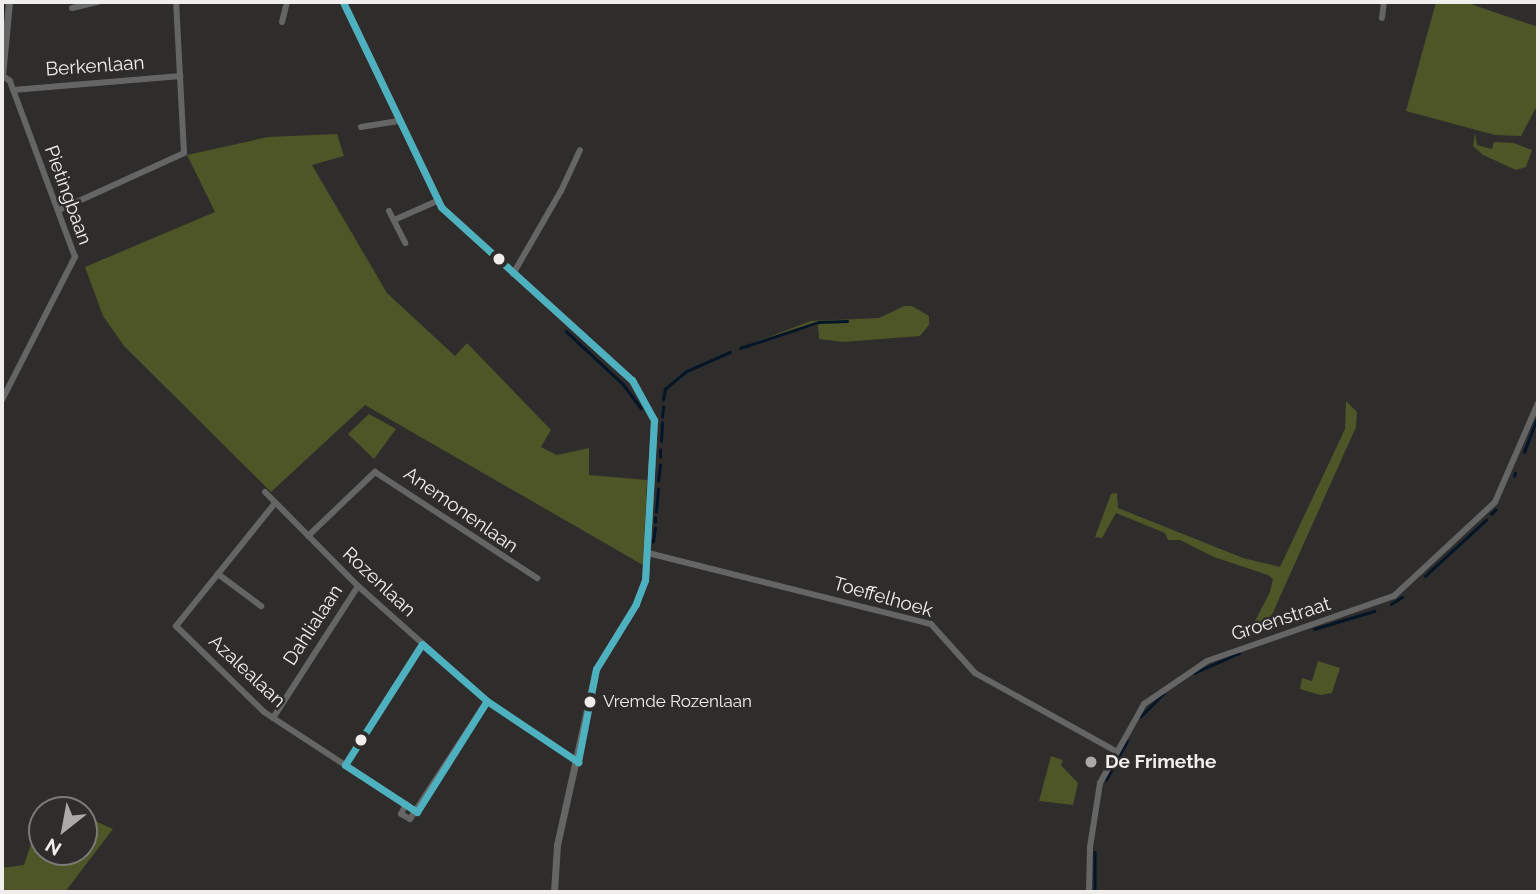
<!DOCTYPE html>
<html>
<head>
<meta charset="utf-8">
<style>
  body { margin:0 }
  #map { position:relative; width:1540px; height:894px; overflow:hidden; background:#2e2d2c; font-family:Raleway,sans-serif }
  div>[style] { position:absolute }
  .green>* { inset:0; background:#4e5526 }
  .stream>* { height:2.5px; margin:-1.25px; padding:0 1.25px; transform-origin:1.25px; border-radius:1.25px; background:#041527 }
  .minor>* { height:6px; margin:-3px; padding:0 3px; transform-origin:3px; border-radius:3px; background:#656565 }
  .tertiary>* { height:7px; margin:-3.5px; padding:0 3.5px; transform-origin:3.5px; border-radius:3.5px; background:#656565 }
  .bus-1>* { height:7px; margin:-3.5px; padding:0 3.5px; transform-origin:3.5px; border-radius:3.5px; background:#4db1bf }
  .dots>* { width:19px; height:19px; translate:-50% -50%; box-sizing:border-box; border:4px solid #2f2d2b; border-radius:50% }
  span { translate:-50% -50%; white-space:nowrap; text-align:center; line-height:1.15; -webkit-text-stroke:5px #2f2d2b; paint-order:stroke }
  .bus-label { font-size:17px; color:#efeeec }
  .left { translate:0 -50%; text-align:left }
  .street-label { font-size:19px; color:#efeeec }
  .poi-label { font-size:19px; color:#efeeec; font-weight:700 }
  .frame { position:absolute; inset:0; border:4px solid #efeeec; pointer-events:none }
  .north { position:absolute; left:28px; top:796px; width:70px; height:70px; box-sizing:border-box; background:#2f2d2b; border:2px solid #7c7a78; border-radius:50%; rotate:211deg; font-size:19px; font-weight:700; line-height:28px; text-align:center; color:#efeeec }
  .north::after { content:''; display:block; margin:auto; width:24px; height:32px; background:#abaaa9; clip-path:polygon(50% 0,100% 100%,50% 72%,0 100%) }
</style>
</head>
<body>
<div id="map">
  <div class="green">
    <i style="clip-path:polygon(1436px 2px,1465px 2px,1538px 27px,1538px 104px,1521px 136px,1495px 135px,1406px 111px)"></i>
    <i style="clip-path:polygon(1475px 133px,1477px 145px,1492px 149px,1494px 142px,1514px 143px,1532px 150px,1526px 167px,1516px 170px,1483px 155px,1473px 146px)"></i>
    <i style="clip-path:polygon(337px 134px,344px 156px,312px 165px,387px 293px,455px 356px,467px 343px,551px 430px,541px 447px,557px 455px,589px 448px,589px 475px,647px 480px,643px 565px,365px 405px,271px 492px,124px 346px,103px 316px,85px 267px,215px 212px,187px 155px,268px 137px)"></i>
    <i style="clip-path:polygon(904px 306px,912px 306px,929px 316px,929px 325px,920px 336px,843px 342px,819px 339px,818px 325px,737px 349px,811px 321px,879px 318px)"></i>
    <i style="clip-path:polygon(1346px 401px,1357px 412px,1356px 427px,1266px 628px,1253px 625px,1270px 592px,1273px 579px,1268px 575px,1214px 557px,1180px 540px,1168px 540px,1165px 533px,1116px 513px,1102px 538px,1095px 537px,1111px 494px,1117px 493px,1118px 508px,1243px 558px,1280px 567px,1345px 429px)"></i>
    <i style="clip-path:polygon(369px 414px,396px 429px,374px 459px,348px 434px)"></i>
    <i style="clip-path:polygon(1318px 661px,1340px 668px,1332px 693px,1320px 695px,1300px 689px,1302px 678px,1312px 681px)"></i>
    <i style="clip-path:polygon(1051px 756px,1063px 760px,1061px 765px,1078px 783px,1073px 805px,1039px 801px)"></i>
    <i style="clip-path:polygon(42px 811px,42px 852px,84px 852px,84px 816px,113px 829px,65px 892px,2px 892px,2px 868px,24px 865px)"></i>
  </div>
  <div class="stream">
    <i style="left:566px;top:331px;width:78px;rotate:42.9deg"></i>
    <i style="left:623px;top:384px;width:30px;rotate:53deg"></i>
    <i style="left:740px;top:348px;width:83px;rotate:-18.2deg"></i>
    <i style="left:819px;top:322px;width:28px;rotate:-2deg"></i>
    <i style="left:663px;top:400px;width:11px;rotate:-80deg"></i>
    <i style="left:665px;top:389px;width:26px;rotate:-40deg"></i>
    <i style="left:685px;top:372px;width:49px;rotate:-24deg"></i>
    <i style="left:662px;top:417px;width:10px;rotate:-84deg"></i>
    <i style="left:661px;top:441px;width:18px;rotate:-87deg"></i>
    <i style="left:1524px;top:452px;width:39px;rotate:-69deg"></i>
    <i style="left:660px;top:457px;width:7px;rotate:-90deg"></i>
    <i style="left:1514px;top:476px;width:3px;rotate:-72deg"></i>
    <i style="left:658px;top:481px;width:16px;rotate:-83deg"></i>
    <i style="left:656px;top:512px;width:23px;rotate:-85deg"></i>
    <i style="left:1491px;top:514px;width:6px;rotate:-45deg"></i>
    <i style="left:655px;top:522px;width:4px;rotate:-90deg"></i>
    <i style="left:653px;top:542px;width:14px;rotate:-82deg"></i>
    <i style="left:1425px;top:576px;width:83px;rotate:-42.6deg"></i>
    <i style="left:1391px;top:604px;width:13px;rotate:-32deg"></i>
    <i style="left:1314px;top:629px;width:63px;rotate:-16.7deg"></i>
    <i style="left:1194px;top:673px;width:49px;rotate:-24deg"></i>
    <i style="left:1140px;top:717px;width:33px;rotate:-45deg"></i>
    <i style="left:1106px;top:780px;width:44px;rotate:-61.7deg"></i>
    <i style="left:1095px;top:852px;width:40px;rotate:90deg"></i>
  </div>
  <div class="minor">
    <i style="left:72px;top:8px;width:27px;rotate:-13deg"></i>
    <i style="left:1382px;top:18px;width:16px;rotate:-83deg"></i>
    <i style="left:282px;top:22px;width:21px;rotate:-76deg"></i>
    <i style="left:13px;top:90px;width:168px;rotate:-4.8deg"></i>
    <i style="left:361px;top:127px;width:38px;rotate:-9deg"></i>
    <i style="left:59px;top:210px;width:137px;rotate:-24.5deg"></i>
    <i style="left:184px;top:153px;width:151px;rotate:-93deg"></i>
    <i style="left:389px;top:211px;width:36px;rotate:63deg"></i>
    <i style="left:394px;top:220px;width:47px;rotate:-23.8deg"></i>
    <i style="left:513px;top:274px;width:96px;rotate:-60deg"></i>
    <i style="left:561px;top:191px;width:45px;rotate:-65.1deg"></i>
    <i style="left:2px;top:400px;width:161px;rotate:-63deg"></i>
    <i style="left:75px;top:257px;width:188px;rotate:-110.3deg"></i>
    <i style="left:10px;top:81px;width:9px;rotate:-144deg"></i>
    <i style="left:265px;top:492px;width:132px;rotate:45.3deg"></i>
    <i style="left:358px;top:586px;width:173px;rotate:41.7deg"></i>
    <i style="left:487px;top:701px;width:110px;rotate:33.8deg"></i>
    <i style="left:275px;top:503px;width:158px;rotate:128.8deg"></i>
    <i style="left:176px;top:626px;width:123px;rotate:44.3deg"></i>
    <i style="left:264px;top:712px;width:183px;rotate:33.2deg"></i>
    <i style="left:308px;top:536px;width:93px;rotate:-43.7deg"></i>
    <i style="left:375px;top:472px;width:194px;rotate:33.2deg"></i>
    <i style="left:648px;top:553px;width:292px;rotate:14.1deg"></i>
    <i style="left:931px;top:624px;width:66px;rotate:48.1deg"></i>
    <i style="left:975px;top:673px;width:161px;rotate:29deg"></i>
    <i style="left:218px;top:574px;width:54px;rotate:36.7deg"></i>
    <i style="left:273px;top:718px;width:157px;rotate:-57.2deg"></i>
    <i style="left:345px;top:765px;width:143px;rotate:-57.5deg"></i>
    <i style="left:406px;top:804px;width:11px;rotate:117deg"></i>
    <i style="left:401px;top:814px;width:10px;rotate:29deg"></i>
    <i style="left:410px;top:819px;width:141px;rotate:-56.9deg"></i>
    <i style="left:1089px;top:892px;width:45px;rotate:-88.7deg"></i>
    <i style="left:1090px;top:847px;width:65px;rotate:-81.1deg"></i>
    <i style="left:1100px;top:783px;width:90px;rotate:-60.9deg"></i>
    <i style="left:1144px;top:704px;width:76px;rotate:-34.3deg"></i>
    <i style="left:1207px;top:661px;width:198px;rotate:-19.2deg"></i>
    <i style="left:1394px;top:596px;width:138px;rotate:-42.9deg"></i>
    <i style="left:1495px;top:502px;width:108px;rotate:-66.5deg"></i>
  </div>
  <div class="tertiary">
    <i style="left:343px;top:2px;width:227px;rotate:64.4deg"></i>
    <i style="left:441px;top:207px;width:258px;rotate:42.2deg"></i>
    <i style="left:632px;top:380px;width:46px;rotate:61.2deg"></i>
    <i style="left:654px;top:420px;width:160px;rotate:93.2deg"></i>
    <i style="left:645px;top:580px;width:26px;rotate:111deg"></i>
    <i style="left:636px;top:604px;width:76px;rotate:121.6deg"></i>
    <i style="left:596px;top:669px;width:180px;rotate:102.5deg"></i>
    <i style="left:557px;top:845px;width:47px;rotate:93.7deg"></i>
    <i style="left:2px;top:76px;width:74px;rotate:-84.6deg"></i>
  </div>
  <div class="bus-1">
    <i style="left:343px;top:2px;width:227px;rotate:64.4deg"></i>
    <i style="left:441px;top:207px;width:258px;rotate:42.2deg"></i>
    <i style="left:632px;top:380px;width:46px;rotate:61.2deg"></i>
    <i style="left:654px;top:420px;width:160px;rotate:93.2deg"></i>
    <i style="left:645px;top:580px;width:26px;rotate:111deg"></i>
    <i style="left:636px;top:604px;width:76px;rotate:121.6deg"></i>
    <i style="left:596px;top:669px;width:95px;rotate:101deg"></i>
    <i style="left:422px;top:644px;width:86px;rotate:41.2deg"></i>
    <i style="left:487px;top:701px;width:110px;rotate:33.8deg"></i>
    <i style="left:345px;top:765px;width:143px;rotate:-57.5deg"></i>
    <i style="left:345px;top:765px;width:86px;rotate:33.1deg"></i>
    <i style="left:417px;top:812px;width:131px;rotate:-57.8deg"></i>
  </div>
  <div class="dots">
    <i style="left:499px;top:259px;background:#efeeec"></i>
    <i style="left:590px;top:702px;background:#efeeec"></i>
    <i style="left:361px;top:740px;background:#efeeec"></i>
    <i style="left:1091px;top:762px;background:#abaaa9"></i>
  </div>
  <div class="bus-label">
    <span class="left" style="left:603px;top:702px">Vremde Rozenlaan</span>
  </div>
  <div class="street-label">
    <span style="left:95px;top:66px;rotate:-4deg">Berkenlaan</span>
    <span style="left:68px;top:195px;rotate:70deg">Pietingbaan</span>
    <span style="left:461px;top:510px;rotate:35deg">Anemonenlaan</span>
    <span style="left:379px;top:582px;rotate:43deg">Rozenlaan</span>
    <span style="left:883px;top:597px;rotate:16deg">Toeffelhoek</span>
    <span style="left:1281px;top:619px;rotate:-18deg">Groenstraat</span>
    <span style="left:313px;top:625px;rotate:-57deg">Dahlialaan</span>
    <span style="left:247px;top:671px;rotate:43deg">Azalealaan</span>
  </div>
  <div class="poi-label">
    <span class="left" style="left:1105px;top:762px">De Frimethe</span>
  </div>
  <div class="frame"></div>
  <div class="north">N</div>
</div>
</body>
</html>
